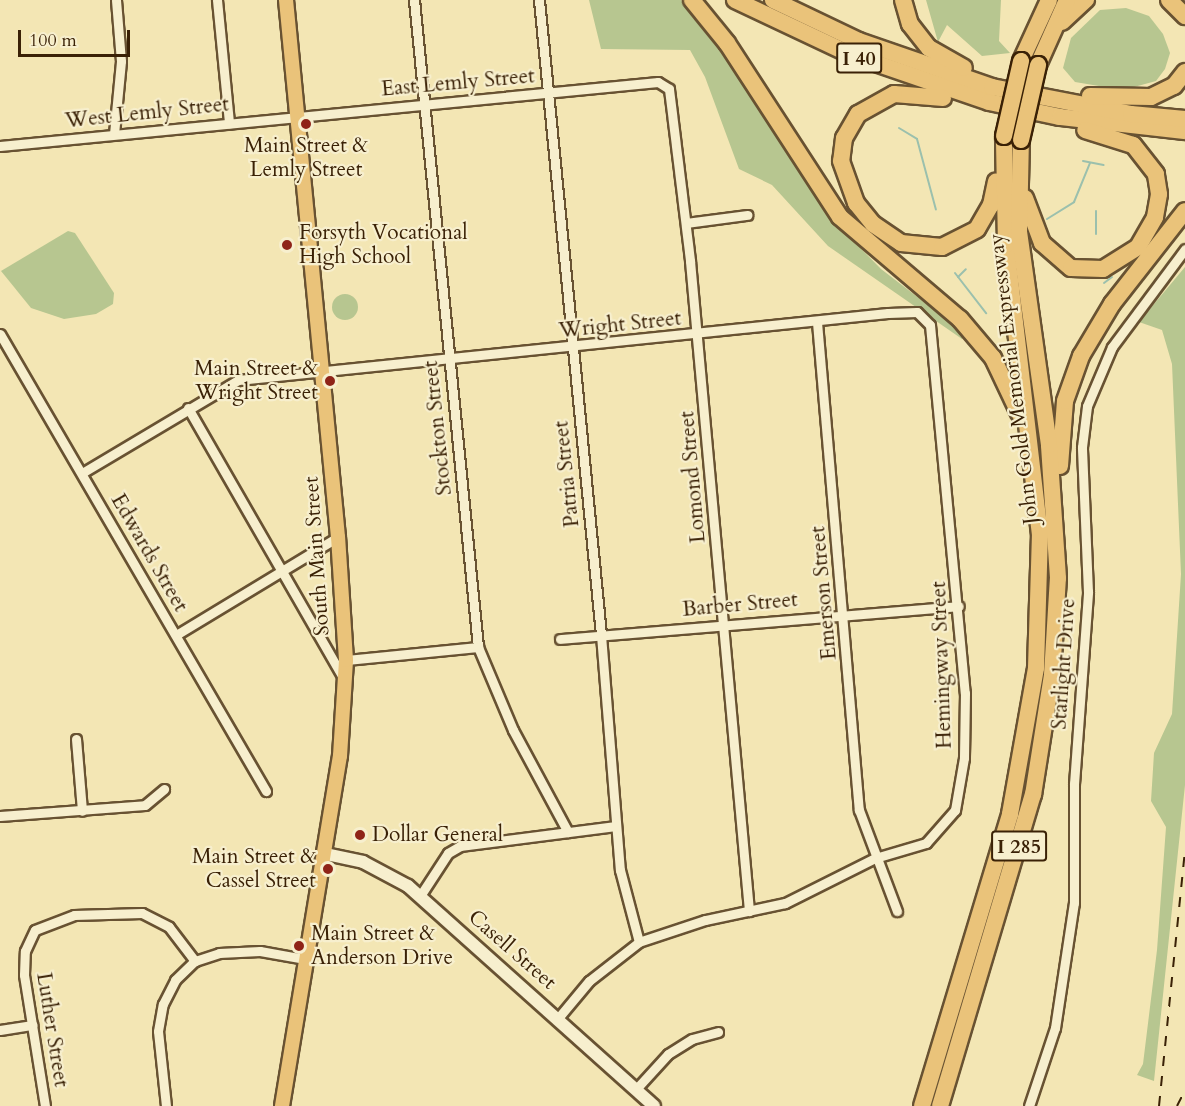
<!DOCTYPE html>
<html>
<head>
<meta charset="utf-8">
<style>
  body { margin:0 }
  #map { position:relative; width:1185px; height:1106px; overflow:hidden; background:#f3e6b4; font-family:Cardo,serif }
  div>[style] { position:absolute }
  .green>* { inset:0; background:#b7c690 }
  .round { border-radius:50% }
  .stream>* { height:2px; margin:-1px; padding:0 1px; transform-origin:1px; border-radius:1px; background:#9bc0ad }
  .roads { filter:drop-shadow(2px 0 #685232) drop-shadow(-2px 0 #685232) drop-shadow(0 2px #685232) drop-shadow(0 -2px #685232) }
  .street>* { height:9px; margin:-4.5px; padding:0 4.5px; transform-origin:4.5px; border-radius:4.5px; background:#f7efce }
  .secondary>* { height:12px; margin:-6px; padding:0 6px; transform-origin:6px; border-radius:6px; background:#f7efce }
  .primary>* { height:14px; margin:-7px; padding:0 7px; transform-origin:7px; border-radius:7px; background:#eac37a }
  .highway>* { height:16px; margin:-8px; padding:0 8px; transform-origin:8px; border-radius:8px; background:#eac37a }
  .rail>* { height:2px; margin-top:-1px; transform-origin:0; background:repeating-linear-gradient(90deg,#3a2106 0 10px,transparent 0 20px) }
  .bridges { filter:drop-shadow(2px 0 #3a2106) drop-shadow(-2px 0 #3a2106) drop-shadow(0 2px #3a2106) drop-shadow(0 -2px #3a2106) }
  .highway-bridge>* { height:16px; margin:-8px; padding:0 8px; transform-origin:8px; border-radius:8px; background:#eac37a }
  .dots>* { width:16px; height:16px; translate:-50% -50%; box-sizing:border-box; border:3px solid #f7efce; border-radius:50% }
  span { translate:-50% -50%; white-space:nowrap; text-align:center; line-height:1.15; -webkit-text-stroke:4.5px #f7efce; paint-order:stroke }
  .shield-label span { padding:2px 4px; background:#f7efce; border:2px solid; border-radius:4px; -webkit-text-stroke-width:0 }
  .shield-label { font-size:20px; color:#3a2106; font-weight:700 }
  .street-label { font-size:21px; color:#3a2106 }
  .poi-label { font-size:21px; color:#3a2106 }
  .left { translate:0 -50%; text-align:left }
  .right { translate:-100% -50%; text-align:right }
  .scale { position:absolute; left:18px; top:30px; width:112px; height:27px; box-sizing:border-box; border:3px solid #3a2106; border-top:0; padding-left:8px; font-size:18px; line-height:21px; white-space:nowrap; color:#3a2106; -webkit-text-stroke:4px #f7efce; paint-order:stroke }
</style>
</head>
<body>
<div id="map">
  <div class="green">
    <i style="clip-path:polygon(589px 0,681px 0,703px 24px,828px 215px,881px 269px,963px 332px,962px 339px,828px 246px,772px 185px,739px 169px,705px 77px,690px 50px,601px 49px)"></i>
    <i style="clip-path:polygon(926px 0,1001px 0,999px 41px,1010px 53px,982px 56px,947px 25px,938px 42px)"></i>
    <i style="clip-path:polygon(1126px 8px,1149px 16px,1163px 34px,1170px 53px,1165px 69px,1156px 81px,1123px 90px,1075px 82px,1063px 68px,1071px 38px,1100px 10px)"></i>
    <i style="clip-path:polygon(68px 231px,75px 233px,114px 293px,113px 304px,96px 314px,64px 319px,31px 308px,1px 271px)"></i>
    <i style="clip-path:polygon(1185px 267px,1185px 785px,1154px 1081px,1137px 1075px,1143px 1064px,1157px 950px,1166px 827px,1151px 801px,1154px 753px,1172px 714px,1181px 574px,1172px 364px,1162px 330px,1139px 322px)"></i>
    <i class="round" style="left:332px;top:294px;width:26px;height:26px"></i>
  </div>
  <div class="stream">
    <i style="left:899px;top:128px;width:21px;rotate:31deg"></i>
    <i style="left:917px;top:139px;width:73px;rotate:75deg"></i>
    <i style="left:1083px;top:161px;width:21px;rotate:11deg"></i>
    <i style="left:1047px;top:219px;width:32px;rotate:-32deg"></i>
    <i style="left:1074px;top:202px;width:42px;rotate:-67.7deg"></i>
    <i style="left:1096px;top:234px;width:23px;rotate:-90deg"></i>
    <i style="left:955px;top:273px;width:51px;rotate:52.2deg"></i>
    <i style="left:958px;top:277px;width:11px;rotate:-45deg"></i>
    <i style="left:1104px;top:283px;width:10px;rotate:-37deg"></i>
  </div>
  <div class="roads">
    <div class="street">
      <i style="left:217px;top:0;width:124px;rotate:84.4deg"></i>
      <i style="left:414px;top:0;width:650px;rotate:84.35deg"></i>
      <i style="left:478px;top:647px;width:90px;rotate:67.1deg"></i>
      <i style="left:513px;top:730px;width:116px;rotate:61.7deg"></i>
      <i style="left:539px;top:0;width:638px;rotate:84.42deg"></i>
      <i style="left:601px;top:635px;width:236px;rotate:85.4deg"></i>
      <i style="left:620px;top:870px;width:74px;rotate:75.2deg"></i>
      <i style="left:114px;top:134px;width:73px;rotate:-84.5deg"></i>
      <i style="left:121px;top:61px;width:61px;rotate:-94.7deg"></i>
      <i style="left:0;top:146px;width:661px;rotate:-5.56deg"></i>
      <i style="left:658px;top:82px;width:13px;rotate:32deg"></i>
      <i style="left:669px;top:89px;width:173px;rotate:83deg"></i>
      <i style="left:690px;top:261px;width:653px;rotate:84.81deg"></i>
      <i style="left:686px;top:223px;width:62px;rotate:-7.5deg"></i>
      <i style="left:817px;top:322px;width:490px;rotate:85.1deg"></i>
      <i style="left:859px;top:810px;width:108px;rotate:69.4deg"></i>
      <i style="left:0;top:334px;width:529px;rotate:59.8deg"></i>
      <i style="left:188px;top:408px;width:313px;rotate:60.1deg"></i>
      <i style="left:82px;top:473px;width:182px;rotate:-30.8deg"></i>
      <i style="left:238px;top:380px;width:653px;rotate:-5.89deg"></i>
      <i style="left:888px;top:313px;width:29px;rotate:-2deg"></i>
      <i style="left:917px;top:312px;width:18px;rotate:45deg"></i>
      <i style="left:930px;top:325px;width:370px;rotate:84.6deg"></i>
      <i style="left:965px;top:693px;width:65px;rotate:90.9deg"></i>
      <i style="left:964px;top:758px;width:53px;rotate:99.8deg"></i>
      <i style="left:955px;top:810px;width:44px;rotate:131.3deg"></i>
      <i style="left:926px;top:843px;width:53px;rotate:163.6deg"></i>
      <i style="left:875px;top:858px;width:101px;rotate:153.4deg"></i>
      <i style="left:785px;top:903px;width:82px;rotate:168deg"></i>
      <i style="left:705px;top:920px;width:70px;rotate:161.6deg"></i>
      <i style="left:639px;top:942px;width:63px;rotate:142deg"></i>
      <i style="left:589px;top:981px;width:47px;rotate:129.8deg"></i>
      <i style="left:176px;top:635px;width:189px;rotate:-31.2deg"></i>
      <i style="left:560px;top:639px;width:400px;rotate:-4.7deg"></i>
      <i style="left:346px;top:660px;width:133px;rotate:-5.6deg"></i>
      <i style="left:76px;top:739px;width:72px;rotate:85.2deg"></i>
      <i style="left:0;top:816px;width:145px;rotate:-4.3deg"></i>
      <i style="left:145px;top:805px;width:25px;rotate:-40deg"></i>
      <i style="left:420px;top:896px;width:51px;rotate:-56.9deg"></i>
      <i style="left:448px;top:853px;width:14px;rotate:-30deg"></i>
      <i style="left:460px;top:846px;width:157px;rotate:-7.3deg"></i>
      <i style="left:0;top:1030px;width:33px;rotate:-9deg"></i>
      <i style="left:637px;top:1088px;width:46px;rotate:-47.6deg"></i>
      <i style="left:668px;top:1054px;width:28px;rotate:-32deg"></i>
      <i style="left:692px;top:1039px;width:27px;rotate:-15deg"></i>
      <i style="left:45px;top:1106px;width:133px;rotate:-99.1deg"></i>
      <i style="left:24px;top:975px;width:24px;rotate:-88deg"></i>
      <i style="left:25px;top:951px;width:23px;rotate:-65deg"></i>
      <i style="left:35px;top:930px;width:42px;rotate:-21deg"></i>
      <i style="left:74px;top:915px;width:68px;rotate:-1.7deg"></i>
      <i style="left:142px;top:913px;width:30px;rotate:27deg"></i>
      <i style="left:169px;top:927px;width:43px;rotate:52.6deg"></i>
      <i style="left:166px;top:1106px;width:75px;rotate:-96.1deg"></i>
      <i style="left:158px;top:1031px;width:27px;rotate:-80deg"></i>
      <i style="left:163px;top:1004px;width:27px;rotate:-63deg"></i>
      <i style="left:175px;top:980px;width:28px;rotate:-44deg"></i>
      <i style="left:195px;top:961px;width:25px;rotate:-18deg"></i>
      <i style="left:219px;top:953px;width:41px;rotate:-2.8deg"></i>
      <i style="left:260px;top:951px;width:46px;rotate:10.1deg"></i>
      <i style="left:1029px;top:1106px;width:82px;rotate:-71.6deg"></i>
      <i style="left:1055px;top:1028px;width:126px;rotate:-81.4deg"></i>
      <i style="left:1074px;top:903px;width:119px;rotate:-90deg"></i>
      <i style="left:1074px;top:784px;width:193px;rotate:-85.8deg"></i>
      <i style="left:1088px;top:592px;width:145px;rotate:-92.4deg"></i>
      <i style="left:1082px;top:447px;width:41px;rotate:-83deg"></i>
      <i style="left:1087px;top:406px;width:64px;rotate:-67deg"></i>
      <i style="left:1112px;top:347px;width:122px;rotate:-53.3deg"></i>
    </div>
    <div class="secondary">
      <i style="left:326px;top:854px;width:38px;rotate:12deg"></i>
      <i style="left:363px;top:862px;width:51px;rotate:28.1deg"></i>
      <i style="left:408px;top:886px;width:330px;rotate:41.8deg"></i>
    </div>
    <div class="primary">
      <i style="left:282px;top:1106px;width:355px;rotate:-80.6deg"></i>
      <i style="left:340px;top:756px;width:96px;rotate:-86.4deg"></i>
      <i style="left:346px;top:660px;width:123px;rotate:-93.7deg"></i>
      <i style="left:338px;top:537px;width:540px;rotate:-95.53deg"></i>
    </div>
    <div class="highway">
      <i style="left:692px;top:0;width:55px;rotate:50.9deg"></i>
      <i style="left:727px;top:43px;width:207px;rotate:57deg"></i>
      <i style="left:840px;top:217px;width:157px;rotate:40.4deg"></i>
      <i style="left:960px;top:319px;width:51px;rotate:49.8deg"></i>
      <i style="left:993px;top:358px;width:61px;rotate:64.7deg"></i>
      <i style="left:735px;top:0;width:126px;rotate:25.3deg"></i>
      <i style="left:849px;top:54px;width:148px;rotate:18.9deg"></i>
      <i style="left:989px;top:102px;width:73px;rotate:11.9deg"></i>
      <i style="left:1060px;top:117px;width:126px;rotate:6.4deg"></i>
      <i style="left:773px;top:0;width:95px;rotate:25.5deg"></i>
      <i style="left:859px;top:41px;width:141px;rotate:19.1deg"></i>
      <i style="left:992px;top:87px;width:142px;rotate:11deg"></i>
      <i style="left:1131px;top:114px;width:54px;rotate:5.3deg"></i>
      <i style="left:903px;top:0;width:25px;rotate:74deg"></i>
      <i style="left:910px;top:24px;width:31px;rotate:52deg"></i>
      <i style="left:929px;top:48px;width:40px;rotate:29.7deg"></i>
      <i style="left:1169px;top:0;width:23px;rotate:45deg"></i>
      <i style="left:1062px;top:22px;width:33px;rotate:-43deg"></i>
      <i style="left:1021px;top:61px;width:67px;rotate:-65.3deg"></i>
      <i style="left:1038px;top:65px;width:71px;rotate:-66deg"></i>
      <i style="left:1090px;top:96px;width:61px;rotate:0.9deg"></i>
      <i style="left:1151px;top:97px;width:25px;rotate:-26deg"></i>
      <i style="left:1174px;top:86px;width:18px;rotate:-52deg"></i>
      <i style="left:943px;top:98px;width:49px;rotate:-175.3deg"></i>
      <i style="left:894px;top:94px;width:41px;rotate:150.9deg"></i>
      <i style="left:858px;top:114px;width:28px;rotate:120deg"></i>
      <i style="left:844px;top:138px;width:23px;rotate:97deg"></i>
      <i style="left:841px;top:161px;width:45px;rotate:70.3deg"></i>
      <i style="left:856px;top:203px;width:27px;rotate:51deg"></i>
      <i style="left:873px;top:224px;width:34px;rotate:34deg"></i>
      <i style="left:901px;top:243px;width:41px;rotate:5.6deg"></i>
      <i style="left:942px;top:247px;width:39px;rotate:-27deg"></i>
      <i style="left:977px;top:229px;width:28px;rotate:-60deg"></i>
      <i style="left:991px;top:205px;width:24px;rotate:-78deg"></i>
      <i style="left:1025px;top:198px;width:48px;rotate:69.3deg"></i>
      <i style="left:1042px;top:243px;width:38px;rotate:41deg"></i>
      <i style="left:1071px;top:268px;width:32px;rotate:2deg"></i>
      <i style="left:1103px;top:269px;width:41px;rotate:-32.2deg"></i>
      <i style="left:1138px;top:247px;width:34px;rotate:-60deg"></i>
      <i style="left:1155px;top:217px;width:23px;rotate:-80deg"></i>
      <i style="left:1159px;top:194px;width:20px;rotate:-99deg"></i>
      <i style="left:1156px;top:174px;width:37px;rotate:-128deg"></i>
      <i style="left:1133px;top:145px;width:50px;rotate:-162.6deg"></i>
      <i style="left:1060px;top:466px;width:65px;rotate:-85.6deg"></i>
      <i style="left:1065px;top:401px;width:48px;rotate:-70.4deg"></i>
      <i style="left:1081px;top:356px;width:61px;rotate:-59.2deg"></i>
      <i style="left:1112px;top:304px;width:118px;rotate:-51.9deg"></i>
      <i style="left:922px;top:1106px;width:305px;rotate:-73.2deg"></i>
      <i style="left:1010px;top:814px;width:148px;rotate:-79.9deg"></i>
      <i style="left:1036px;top:668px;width:133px;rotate:-88.3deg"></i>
      <i style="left:1040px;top:535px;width:292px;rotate:-96.7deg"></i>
      <i style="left:1006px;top:245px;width:109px;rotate:-91.1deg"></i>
      <i style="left:940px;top:1106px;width:325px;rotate:-73.4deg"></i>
      <i style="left:1033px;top:795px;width:121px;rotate:-81deg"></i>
      <i style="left:1052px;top:675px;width:97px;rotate:-86.5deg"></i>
      <i style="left:1058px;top:578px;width:133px;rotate:-93.9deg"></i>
      <i style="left:1049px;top:445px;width:215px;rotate:-98deg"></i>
      <i style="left:1019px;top:232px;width:92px;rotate:-88.8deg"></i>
    </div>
  </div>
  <div class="rail">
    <i style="left:1159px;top:1106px;width:259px;rotate:-84.2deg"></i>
    <i style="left:1177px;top:1106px;width:18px;rotate:-63deg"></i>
  </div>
  <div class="bridges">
    <div class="highway-bridge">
      <i style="left:1004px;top:136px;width:77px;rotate:-77.2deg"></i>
      <i style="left:1021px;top:140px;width:77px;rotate:-77.2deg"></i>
    </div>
  </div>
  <div class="dots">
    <i style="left:306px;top:124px;background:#8f2418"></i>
    <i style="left:287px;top:245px;background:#8f2418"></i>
    <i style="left:330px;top:381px;background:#8f2418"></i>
    <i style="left:360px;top:835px;background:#8f2418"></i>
    <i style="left:328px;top:869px;background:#8f2418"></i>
    <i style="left:299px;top:946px;background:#8f2418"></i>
  </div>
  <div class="shield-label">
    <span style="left:859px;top:58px">I 40</span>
    <span style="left:1019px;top:846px">I 285</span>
  </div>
  <div class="street-label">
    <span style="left:458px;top:83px;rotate:-5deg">East Lemly Street</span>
    <span style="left:147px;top:113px;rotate:-6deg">West Lemly Street</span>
    <span style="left:620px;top:325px;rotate:-6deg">Wright Street</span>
    <span style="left:1014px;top:379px;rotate:-97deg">John Gold Memorial Expressway</span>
    <span style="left:438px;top:428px;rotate:-96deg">Stockton Street</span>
    <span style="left:567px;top:474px;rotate:-96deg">Patria Street</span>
    <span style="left:693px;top:477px;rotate:-95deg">Lomond Street</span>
    <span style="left:149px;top:553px;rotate:60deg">Edwards Street</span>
    <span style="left:317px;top:556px;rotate:-94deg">South Main Street</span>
    <span style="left:824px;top:593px;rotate:-95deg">Emerson Street</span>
    <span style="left:740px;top:605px;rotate:-5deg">Barber Street</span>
    <span style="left:1064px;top:664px;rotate:-86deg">Starlight Drive</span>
    <span style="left:942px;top:665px;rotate:-92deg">Hemingway Street</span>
    <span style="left:512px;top:950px;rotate:41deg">Casell Street</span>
    <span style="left:52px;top:1030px;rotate:81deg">Luther Street</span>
  </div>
  <div class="poi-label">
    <span style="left:306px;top:158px">Main Street &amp;<br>Lemly Street</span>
    <span class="left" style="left:299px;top:245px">Forsyth Vocational<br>High School</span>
    <span class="right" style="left:318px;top:381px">Main Street &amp;<br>Wright Street</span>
    <span class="left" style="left:372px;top:835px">Dollar General</span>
    <span class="right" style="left:316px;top:869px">Main Street &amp;<br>Cassel Street</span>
    <span class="left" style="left:311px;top:946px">Main Street &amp;<br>Anderson Drive</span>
  </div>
  <div class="scale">100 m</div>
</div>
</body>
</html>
